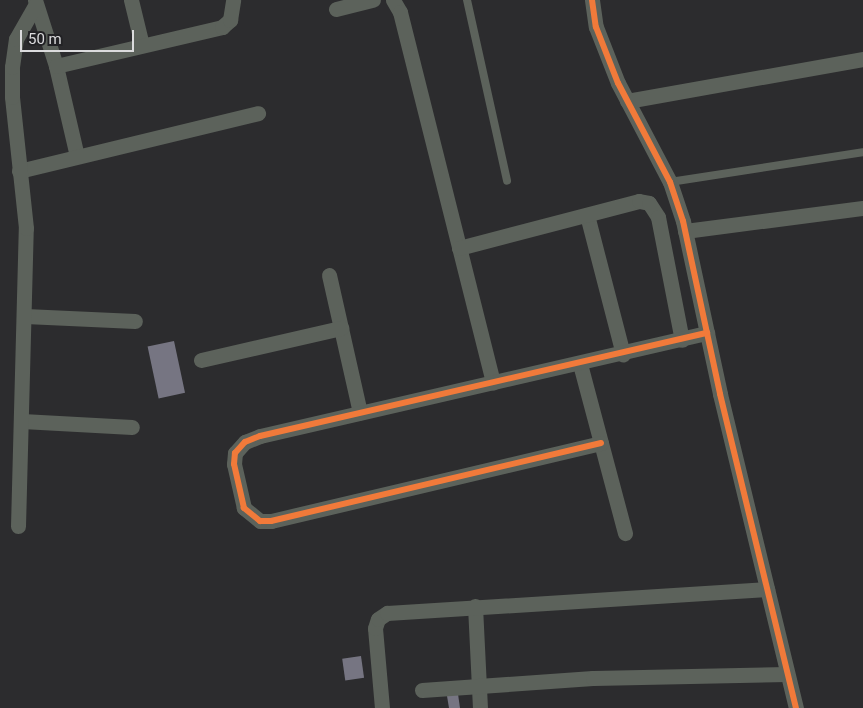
<!DOCTYPE html>
<html>
<head>
<meta charset="utf-8">
<style>
  body { margin:0 }
  #map { position:relative; width:863px; height:708px; overflow:hidden; background:#2c2c2e; font-family:Roboto,sans-serif }
  div>[style] { position:absolute }
  .building>* { inset:0; background:#767582; transform-origin:0 0 }
  .lane>* { height:8px; margin:-4px; padding:0 4px; transform-origin:4px; border-radius:4px; background:#5c625b }
  .street>* { height:15px; margin:-7.5px; padding:0 7.5px; transform-origin:7.5px; border-radius:7.5px; background:#5c625b }
  .cycleway>* { height:6px; margin:-3px; padding:0 3px; transform-origin:3px; border-radius:3px; background:#f17a3a }
  span { translate:-50% -50%; white-space:nowrap; text-align:center; line-height:1.15; -webkit-text-stroke:5px #222225; paint-order:stroke }
  .scale { position:absolute; left:20px; top:30px; width:114px; height:22px; box-sizing:border-box; border:2px solid #dbdbdd; border-top:0; padding-left:6px; font-size:15px; line-height:18px; white-space:nowrap; color:#dbdbdd; -webkit-text-stroke:4px #222225; paint-order:stroke }
</style>
</head>
<body>
<div id="map">
  <div class="building">
    <i style="left:174px;top:341px;width:53px;height:27px;rotate:78deg"></i>
    <i style="left:361px;top:656px;width:22px;height:19px;rotate:82deg"></i>
    <i style="clip-path:polygon(458px 694px,460px 708px,449px 708px,447px 696px)"></i>
  </div>
  <div class="lane">
    <i style="left:467px;top:0;width:185px;rotate:77.5deg"></i>
    <i style="left:670px;top:182px;width:195px;rotate:-8.8deg"></i>
  </div>
  <div class="street">
    <i style="left:35px;top:0;width:69px;rotate:72.3deg"></i>
    <i style="left:56px;top:66px;width:92px;rotate:76.9deg"></i>
    <i style="left:131px;top:0;width:46px;rotate:76.3deg"></i>
    <i style="left:393px;top:0;width:14px;rotate:60deg"></i>
    <i style="left:400px;top:12px;width:382px;rotate:75.9deg"></i>
    <i style="left:592px;top:0;width:27px;rotate:82deg"></i>
    <i style="left:596px;top:27px;width:60px;rotate:68.6deg"></i>
    <i style="left:618px;top:83px;width:112px;rotate:62.3deg"></i>
    <i style="left:670px;top:182px;width:41px;rotate:71.6deg"></i>
    <i style="left:683px;top:221px;width:177px;rotate:77.9deg"></i>
    <i style="left:720px;top:394px;width:323px;rotate:76.4deg"></i>
    <i style="left:336px;top:9px;width:38px;rotate:-14deg"></i>
    <i style="left:56px;top:66px;width:171px;rotate:-13.2deg"></i>
    <i style="left:222px;top:27px;width:11px;rotate:-41deg"></i>
    <i style="left:230px;top:20px;width:20px;rotate:-81deg"></i>
    <i style="left:627px;top:101px;width:240px;rotate:-10.1deg"></i>
    <i style="left:19px;top:171px;width:246px;rotate:-13.6deg"></i>
    <i style="left:587px;top:215px;width:144px;rotate:75.5deg"></i>
    <i style="left:685px;top:231px;width:179px;rotate:-7.4deg"></i>
    <i style="left:459px;top:248px;width:186px;rotate:-14.6deg"></i>
    <i style="left:639px;top:201px;width:10px;rotate:11deg"></i>
    <i style="left:649px;top:203px;width:17px;rotate:57deg"></i>
    <i style="left:658px;top:217px;width:125px;rotate:79deg"></i>
    <i style="left:329px;top:275px;width:141px;rotate:77.3deg"></i>
    <i style="left:25px;top:316px;width:110px;rotate:2.6deg"></i>
    <i style="left:201px;top:360px;width:144px;rotate:-12.9deg"></i>
    <i style="left:580px;top:364px;width:175px;rotate:75.1deg"></i>
    <i style="left:22px;top:421px;width:110px;rotate:3.1deg"></i>
    <i style="left:601px;top:443px;width:339px;rotate:166.7deg"></i>
    <i style="left:271px;top:521px;width:11px;rotate:180deg"></i>
    <i style="left:260px;top:521px;width:21px;rotate:-141deg"></i>
    <i style="left:244px;top:508px;width:45px;rotate:-102.8deg"></i>
    <i style="left:234px;top:464px;width:11px;rotate:-85deg"></i>
    <i style="left:235px;top:453px;width:15px;rotate:-48deg"></i>
    <i style="left:245px;top:442px;width:16px;rotate:-22deg"></i>
    <i style="left:260px;top:436px;width:459px;rotate:-13deg"></i>
    <i style="left:18px;top:526px;width:298px;rotate:-88.5deg"></i>
    <i style="left:26px;top:228px;width:132px;rotate:-96.1deg"></i>
    <i style="left:12px;top:97px;width:30px;rotate:-90deg"></i>
    <i style="left:12px;top:67px;width:28px;rotate:-82deg"></i>
    <i style="left:16px;top:39px;width:40px;rotate:-60.3deg"></i>
    <i style="left:475px;top:606px;width:102px;rotate:87.2deg"></i>
    <i style="left:422px;top:690px;width:171px;rotate:-4deg"></i>
    <i style="left:593px;top:678px;width:194px;rotate:-1.2deg"></i>
    <i style="left:382px;top:708px;width:80px;rotate:-95deg"></i>
    <i style="left:375px;top:628px;width:9px;rotate:-72deg"></i>
    <i style="left:378px;top:619px;width:11px;rotate:-34deg"></i>
    <i style="left:387px;top:613px;width:381px;rotate:-3.6deg"></i>
  </div>
  <div class="cycleway">
    <i style="left:592px;top:0;width:27px;rotate:82deg"></i>
    <i style="left:596px;top:27px;width:60px;rotate:68.6deg"></i>
    <i style="left:618px;top:83px;width:112px;rotate:62.3deg"></i>
    <i style="left:670px;top:182px;width:41px;rotate:71.6deg"></i>
    <i style="left:683px;top:221px;width:177px;rotate:77.9deg"></i>
    <i style="left:720px;top:394px;width:323px;rotate:76.4deg"></i>
    <i style="left:601px;top:443px;width:339px;rotate:166.7deg"></i>
    <i style="left:271px;top:521px;width:11px;rotate:180deg"></i>
    <i style="left:260px;top:521px;width:21px;rotate:-141deg"></i>
    <i style="left:244px;top:508px;width:45px;rotate:-102.8deg"></i>
    <i style="left:234px;top:464px;width:11px;rotate:-85deg"></i>
    <i style="left:235px;top:453px;width:15px;rotate:-48deg"></i>
    <i style="left:245px;top:442px;width:16px;rotate:-22deg"></i>
    <i style="left:260px;top:436px;width:459px;rotate:-13deg"></i>
  </div>
  <div class="scale">50 m</div>
</div>
</body>
</html>
